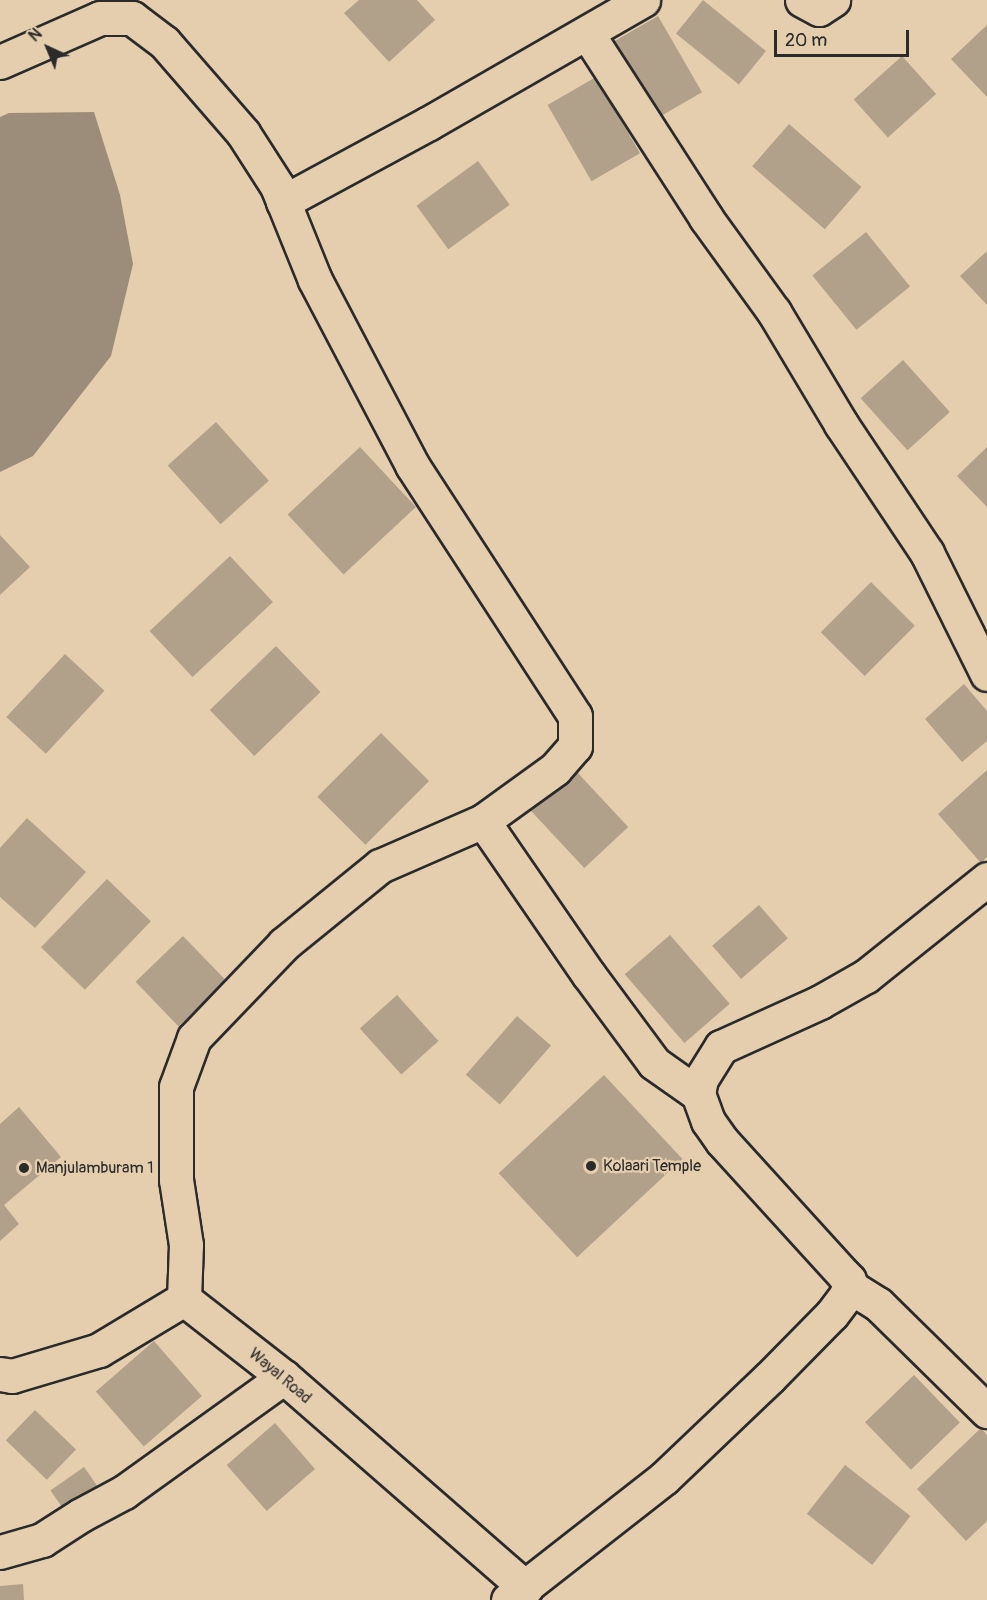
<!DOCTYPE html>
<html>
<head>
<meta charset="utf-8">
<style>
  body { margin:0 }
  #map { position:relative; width:987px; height:1600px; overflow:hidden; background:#e5ceae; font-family:Pangolin,sans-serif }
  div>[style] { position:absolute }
  .water>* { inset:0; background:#9b8d7a }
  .building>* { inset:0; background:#b1a08a; transform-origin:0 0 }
  .roads { filter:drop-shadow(2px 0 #2b2b2b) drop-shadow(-2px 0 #2b2b2b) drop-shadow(0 2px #2b2b2b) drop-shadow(0 -2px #2b2b2b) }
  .minor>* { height:33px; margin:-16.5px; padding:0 16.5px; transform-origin:16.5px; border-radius:16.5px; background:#e5ceae }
  .dots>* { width:16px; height:16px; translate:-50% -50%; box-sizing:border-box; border:3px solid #e5ceae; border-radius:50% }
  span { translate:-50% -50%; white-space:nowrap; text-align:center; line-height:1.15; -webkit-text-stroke:4.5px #e5ceae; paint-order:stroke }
  .poi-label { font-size:16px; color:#2b2b2b }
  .left { translate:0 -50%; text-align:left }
  .street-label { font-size:16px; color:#2b2b2b }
  .north { position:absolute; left:18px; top:18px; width:60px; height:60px; -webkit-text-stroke:4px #e5ceae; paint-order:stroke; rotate:316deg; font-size:16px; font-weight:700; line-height:24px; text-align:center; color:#2b2b2b }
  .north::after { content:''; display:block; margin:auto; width:21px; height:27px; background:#2b2b2b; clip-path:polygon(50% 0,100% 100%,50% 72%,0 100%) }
  .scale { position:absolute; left:774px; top:30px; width:135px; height:27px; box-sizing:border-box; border:3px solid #2b2b2b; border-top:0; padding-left:8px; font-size:18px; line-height:21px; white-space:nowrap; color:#2b2b2b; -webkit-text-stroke:4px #e5ceae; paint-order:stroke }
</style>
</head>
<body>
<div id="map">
  <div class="water">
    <i style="clip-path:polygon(94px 112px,120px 195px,133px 264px,111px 356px,33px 456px,0 472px,0 117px,9px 113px)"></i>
  </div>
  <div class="building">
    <i style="clip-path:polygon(359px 0,417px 0,435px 20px,389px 62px,344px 13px)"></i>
    <i style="left:703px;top:0;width:81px;height:43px;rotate:39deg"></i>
    <i style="left:658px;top:16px;width:88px;height:56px;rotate:60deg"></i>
    <i style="clip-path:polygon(987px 25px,987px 97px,951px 59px)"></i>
    <i style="left:902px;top:56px;width:51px;height:65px;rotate:48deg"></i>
    <i style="left:596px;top:77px;width:88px;height:56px;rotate:60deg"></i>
    <i style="left:789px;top:124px;width:96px;height:56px;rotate:41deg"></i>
    <i style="left:478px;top:161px;width:54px;height:76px;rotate:54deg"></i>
    <i style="left:866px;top:232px;width:70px;height:69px;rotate:51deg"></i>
    <i style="clip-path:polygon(987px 251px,987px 305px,960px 276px)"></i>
    <i style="left:903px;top:360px;width:70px;height:57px;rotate:48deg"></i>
    <i style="left:216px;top:422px;width:79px;height:65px;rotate:48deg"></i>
    <i style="left:360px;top:447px;width:82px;height:99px;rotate:47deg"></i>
    <i style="clip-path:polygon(987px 447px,987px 507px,957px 476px)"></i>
    <i style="clip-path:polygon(0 535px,30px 567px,0 595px)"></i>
    <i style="left:230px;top:556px;width:63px;height:110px;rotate:47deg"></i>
    <i style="left:871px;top:582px;width:62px;height:71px;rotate:45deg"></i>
    <i style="left:276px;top:646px;width:64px;height:92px;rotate:46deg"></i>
    <i style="left:65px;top:654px;width:54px;height:86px;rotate:43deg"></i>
    <i style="clip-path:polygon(964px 684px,987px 711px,987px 741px,962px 762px,925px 719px)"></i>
    <i style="left:381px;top:733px;width:68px;height:90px;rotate:45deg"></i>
    <i style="left:575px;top:770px;width:78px;height:60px;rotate:47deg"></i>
    <i style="clip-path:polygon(987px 770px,987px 857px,981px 863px,938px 814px)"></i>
    <i style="clip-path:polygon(27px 818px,86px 872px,35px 928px,0 897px,0 848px)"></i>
    <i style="left:107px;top:879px;width:61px;height:95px;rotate:44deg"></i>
    <i style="left:759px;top:905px;width:44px;height:62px;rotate:49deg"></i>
    <i style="left:670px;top:935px;width:91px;height:60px;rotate:49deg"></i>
    <i style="left:183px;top:936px;width:62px;height:66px;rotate:46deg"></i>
    <i style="left:397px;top:995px;width:62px;height:50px;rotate:48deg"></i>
    <i style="left:517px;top:1016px;width:45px;height:78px;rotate:41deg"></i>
    <i style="left:604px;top:1075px;width:115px;height:144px;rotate:47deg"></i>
    <i style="clip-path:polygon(19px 1107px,61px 1157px,4px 1205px,19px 1224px,0 1241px,0 1124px)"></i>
    <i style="left:154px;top:1341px;width:73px;height:77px;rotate:49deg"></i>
    <i style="left:914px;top:1375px;width:66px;height:68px;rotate:46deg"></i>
    <i style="left:35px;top:1410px;width:57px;height:42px;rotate:44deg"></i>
    <i style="left:275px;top:1423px;width:61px;height:64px;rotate:49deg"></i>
    <i style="clip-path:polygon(981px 1428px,987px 1435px,987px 1521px,966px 1541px,917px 1489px)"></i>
    <i style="left:845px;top:1465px;width:83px;height:62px;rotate:38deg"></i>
    <i style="left:84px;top:1467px;width:28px;height:41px;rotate:55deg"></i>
    <i style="clip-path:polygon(23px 1584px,24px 1600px,0 1600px,0 1586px)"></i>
  </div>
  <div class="roads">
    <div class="minor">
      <i style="left:802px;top:0;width:19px;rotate:28deg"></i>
      <i style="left:819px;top:9px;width:17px;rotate:-33deg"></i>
      <i style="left:587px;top:33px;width:220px;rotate:57.2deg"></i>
      <i style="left:706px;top:218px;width:116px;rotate:54.1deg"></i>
      <i style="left:774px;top:312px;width:131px;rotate:59.1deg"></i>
      <i style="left:841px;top:424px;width:155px;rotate:56.3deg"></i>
      <i style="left:927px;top:553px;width:135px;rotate:63.6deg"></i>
      <i style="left:0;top:62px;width:109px;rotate:-23.7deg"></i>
      <i style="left:100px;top:18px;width:32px"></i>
      <i style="left:132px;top:18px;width:40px;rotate:37deg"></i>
      <i style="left:164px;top:42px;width:121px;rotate:49deg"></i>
      <i style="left:243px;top:133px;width:63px;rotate:57.3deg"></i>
      <i style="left:277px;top:186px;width:101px;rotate:68deg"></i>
      <i style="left:315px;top:280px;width:209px;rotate:62.3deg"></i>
      <i style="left:412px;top:465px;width:299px;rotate:57deg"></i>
      <i style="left:575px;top:716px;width:30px;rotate:90deg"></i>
      <i style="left:575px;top:746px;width:30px;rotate:131deg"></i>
      <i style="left:555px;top:769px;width:89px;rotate:144.2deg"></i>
      <i style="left:483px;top:821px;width:187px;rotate:55.5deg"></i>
      <i style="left:589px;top:975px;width:109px;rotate:53.5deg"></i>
      <i style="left:654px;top:1063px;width:54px;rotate:35.2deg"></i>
      <i style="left:283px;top:202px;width:166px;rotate:-28.4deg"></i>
      <i style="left:429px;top:123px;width:247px;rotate:-29.9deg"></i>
      <i style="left:849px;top:1286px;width:34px;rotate:32deg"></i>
      <i style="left:878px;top:1304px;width:153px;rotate:44.5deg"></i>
      <i style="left:184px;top:1299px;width:54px;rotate:-87.9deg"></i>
      <i style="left:186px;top:1245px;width:66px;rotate:-98.7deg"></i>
      <i style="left:176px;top:1180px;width:93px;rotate:-90deg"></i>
      <i style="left:176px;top:1087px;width:52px;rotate:-69.8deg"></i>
      <i style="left:194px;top:1038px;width:130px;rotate:-46.2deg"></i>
      <i style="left:284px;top:944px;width:124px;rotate:-39.1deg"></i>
      <i style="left:380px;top:866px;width:112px;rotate:-23.6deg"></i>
      <i style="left:0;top:1374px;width:12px;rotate:9deg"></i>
      <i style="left:12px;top:1376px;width:91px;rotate:-16.6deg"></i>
      <i style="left:99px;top:1350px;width:99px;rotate:-31deg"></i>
      <i style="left:184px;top:1299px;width:127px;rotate:38deg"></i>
      <i style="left:284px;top:1377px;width:321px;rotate:41.1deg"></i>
      <i style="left:0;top:1552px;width:44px;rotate:-15.9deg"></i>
      <i style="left:42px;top:1540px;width:46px;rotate:-32.7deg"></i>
      <i style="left:81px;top:1515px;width:49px;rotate:-28.1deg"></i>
      <i style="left:124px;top:1492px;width:197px;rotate:-35.7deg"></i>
      <i style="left:508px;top:1600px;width:198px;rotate:-38deg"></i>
      <i style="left:664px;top:1478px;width:146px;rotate:-43.6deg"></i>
      <i style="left:770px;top:1377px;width:88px;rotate:-45.5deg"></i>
      <i style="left:832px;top:1314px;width:25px;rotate:-53deg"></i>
      <i style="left:847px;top:1294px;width:14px;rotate:-82deg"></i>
      <i style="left:849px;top:1280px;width:7px;rotate:-135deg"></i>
      <i style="left:844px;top:1275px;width:181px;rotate:-132.3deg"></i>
      <i style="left:722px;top:1141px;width:24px;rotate:-125deg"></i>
      <i style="left:708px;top:1121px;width:29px;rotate:-110deg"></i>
      <i style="left:698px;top:1094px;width:15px;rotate:-79deg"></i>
      <i style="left:701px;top:1079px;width:38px;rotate:-58deg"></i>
      <i style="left:721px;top:1047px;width:109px;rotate:-24.4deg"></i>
      <i style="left:820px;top:1002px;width:53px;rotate:-29.5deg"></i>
      <i style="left:866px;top:976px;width:155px;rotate:-38.7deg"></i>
    </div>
  </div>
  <div class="dots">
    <i style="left:591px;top:1166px;background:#2b2b2b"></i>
    <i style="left:24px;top:1168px;background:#2b2b2b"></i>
  </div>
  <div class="poi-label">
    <span class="left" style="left:603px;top:1166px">Kolaari Temple</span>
    <span class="left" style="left:36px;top:1168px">Manjulamburam 1</span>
  </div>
  <div class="street-label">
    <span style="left:280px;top:1376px;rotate:40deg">Wayal Road</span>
  </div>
  <div class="north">N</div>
  <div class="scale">20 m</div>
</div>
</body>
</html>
